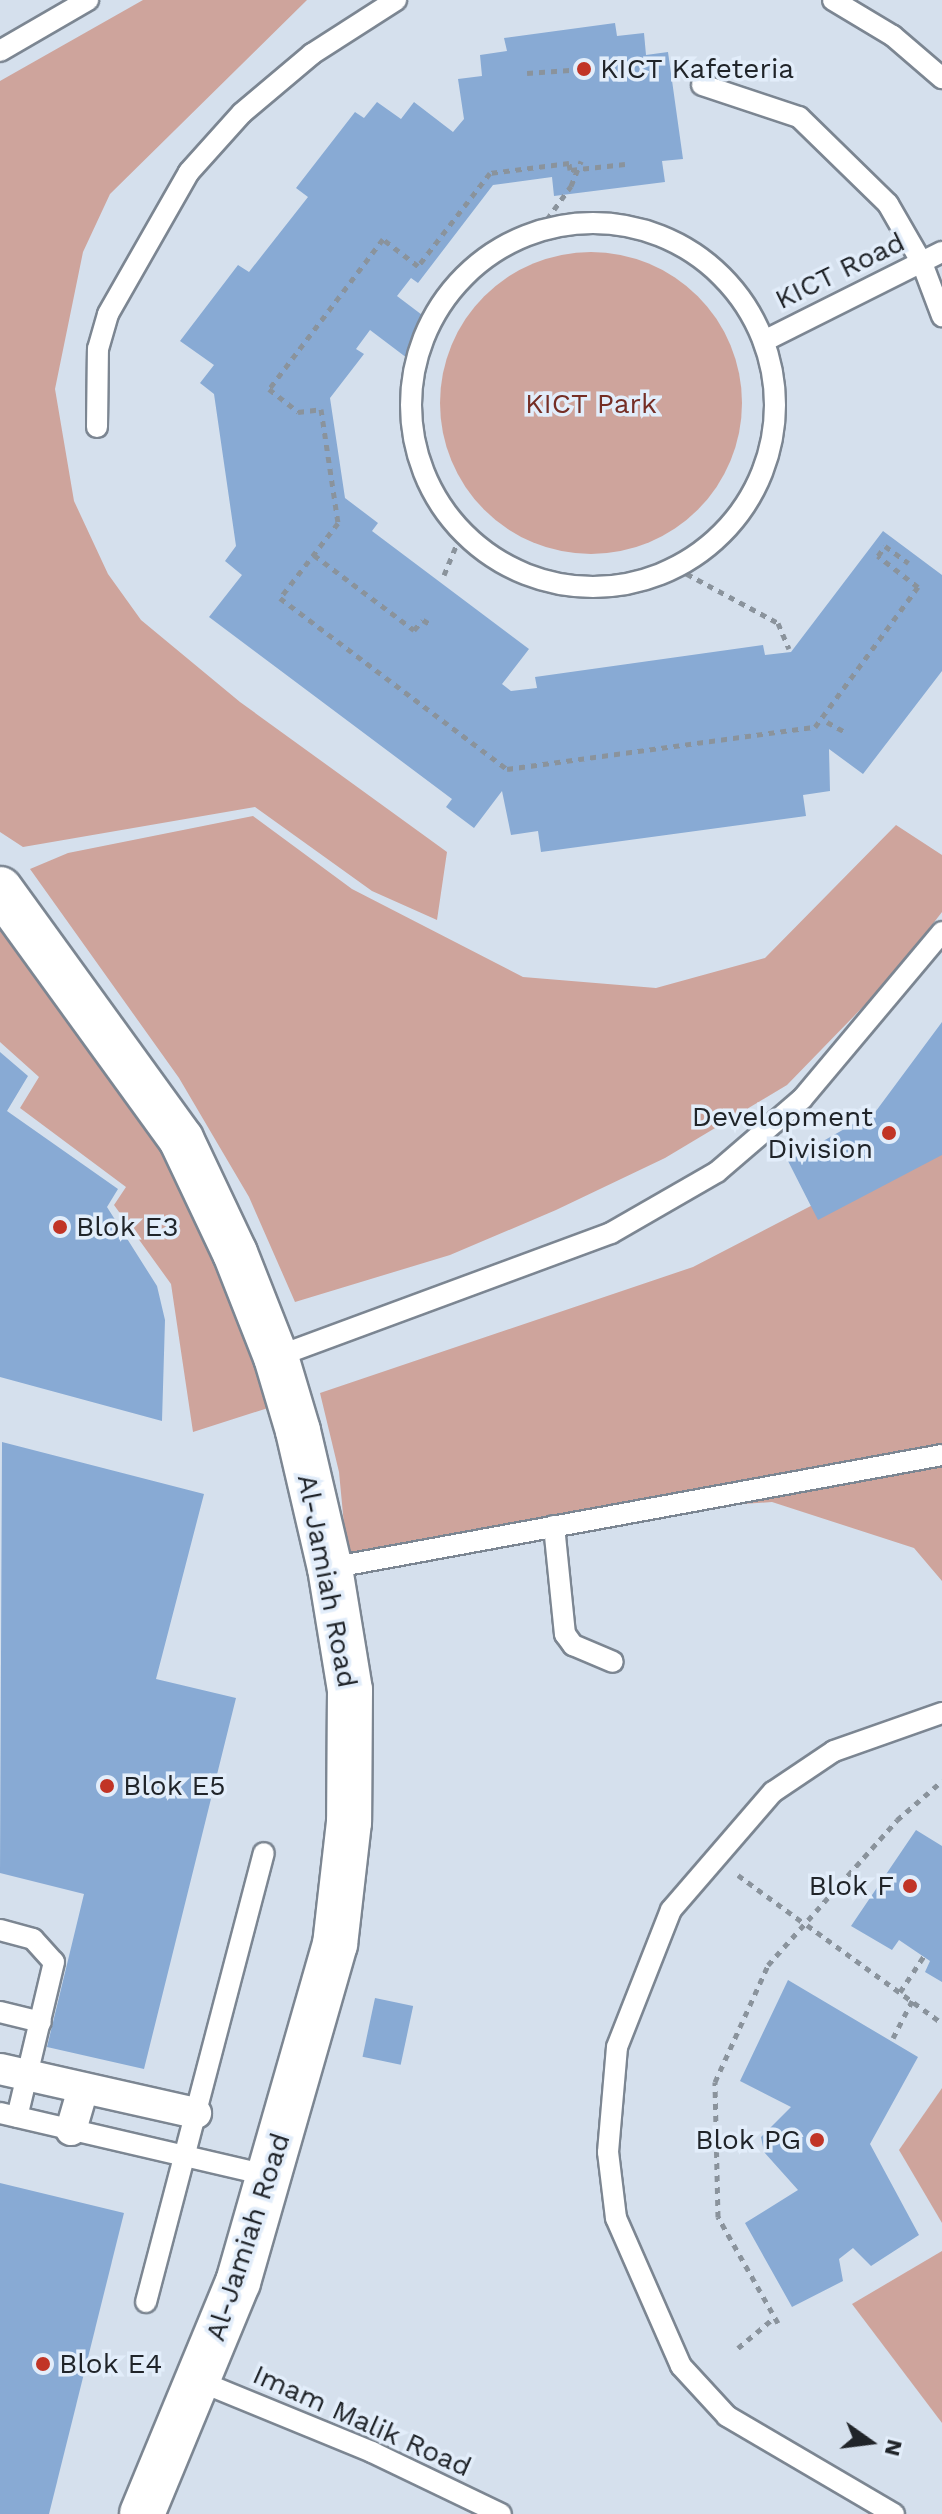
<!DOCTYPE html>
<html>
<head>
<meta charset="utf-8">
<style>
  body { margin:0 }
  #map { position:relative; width:942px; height:2514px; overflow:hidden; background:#d5e0ed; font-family:"Work Sans",sans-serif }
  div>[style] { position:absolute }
  .green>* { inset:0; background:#cea49c }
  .round { border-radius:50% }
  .building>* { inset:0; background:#88aad4; transform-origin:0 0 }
  .path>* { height:5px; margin-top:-2.5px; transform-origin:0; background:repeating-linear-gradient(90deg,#8a939c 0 6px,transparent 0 12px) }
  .roads { filter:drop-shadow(2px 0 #7c8692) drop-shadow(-2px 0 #7c8692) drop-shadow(0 2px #7c8692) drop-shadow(0 -2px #7c8692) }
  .service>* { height:20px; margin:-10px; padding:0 10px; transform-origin:10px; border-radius:10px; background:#fff }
  .service>.ring { margin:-10px; padding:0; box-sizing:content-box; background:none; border:20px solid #fff; border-radius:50% }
  .pedestrian>* { height:30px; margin:-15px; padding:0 15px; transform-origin:15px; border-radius:15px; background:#fff }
  .tertiary>* { height:44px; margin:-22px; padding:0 22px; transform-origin:22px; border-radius:22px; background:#fff }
  .dots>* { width:22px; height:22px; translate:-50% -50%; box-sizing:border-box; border:4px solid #e2edfa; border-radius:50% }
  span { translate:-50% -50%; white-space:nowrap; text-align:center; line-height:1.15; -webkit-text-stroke:7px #e2edfa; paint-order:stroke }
  .poi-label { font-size:28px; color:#202429 }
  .left { translate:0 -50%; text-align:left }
  .right { translate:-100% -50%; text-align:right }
  .street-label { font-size:28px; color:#202429 }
  .park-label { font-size:28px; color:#752e25 }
  .north { position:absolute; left:830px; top:2402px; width:80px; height:80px; -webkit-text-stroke:6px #e2edfa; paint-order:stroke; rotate:104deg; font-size:22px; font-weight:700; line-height:32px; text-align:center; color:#202429 }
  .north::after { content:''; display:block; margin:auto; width:28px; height:36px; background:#202429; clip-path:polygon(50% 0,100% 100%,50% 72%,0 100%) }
</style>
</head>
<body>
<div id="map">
  <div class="green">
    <i style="clip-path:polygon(143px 0,307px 0,110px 194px,83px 252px,55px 389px,74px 501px,108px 574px,141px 620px,240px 702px,447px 852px,437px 920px,372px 891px,255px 807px,23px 847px,0 832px,0 81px)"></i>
    <i class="round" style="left:440px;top:252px;width:302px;height:302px"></i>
    <i style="clip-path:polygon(253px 816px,352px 889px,523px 977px,656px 988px,765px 958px,896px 825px,942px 855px,942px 912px,890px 979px,787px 1085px,665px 1158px,556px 1210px,450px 1255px,295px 1302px,249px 1197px,179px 1078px,30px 869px,68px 853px)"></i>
    <i style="clip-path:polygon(0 894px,174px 1137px,293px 1400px,193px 1432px,171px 1284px,114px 1205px,126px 1187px,20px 1108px,39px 1077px,0 1042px)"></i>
    <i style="clip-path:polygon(942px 1138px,942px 1581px,914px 1548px,772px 1502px,561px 1517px,347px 1556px,339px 1472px,320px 1393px,693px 1267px)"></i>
    <i style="clip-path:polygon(942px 2088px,942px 2223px,899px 2150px)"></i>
    <i style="clip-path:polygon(942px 2251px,942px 2423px,852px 2304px)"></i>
  </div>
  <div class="building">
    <i style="clip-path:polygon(615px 23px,617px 36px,644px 33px,646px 55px,668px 52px,683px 159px,662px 161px,665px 182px,554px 196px,552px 177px,493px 185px,418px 283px,411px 278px,397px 296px,434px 324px,407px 358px,370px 330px,356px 349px,364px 354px,330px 398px,345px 498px,378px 523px,372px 531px,529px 649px,502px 684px,511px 691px,537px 688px,535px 677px,763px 645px,765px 655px,791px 652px,883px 531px,942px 575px,942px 671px,863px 774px,829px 749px,830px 791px,803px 795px,806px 816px,541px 852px,538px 831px,511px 835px,502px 791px,474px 828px,446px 807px,452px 799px,209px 617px,242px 575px,225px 561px,236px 546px,214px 394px,200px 383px,214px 365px,180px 341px,238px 265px,249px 272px,308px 197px,296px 188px,355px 112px,364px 118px,377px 102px,401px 119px,414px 102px,453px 132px,464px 119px,458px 79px,482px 76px,480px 55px,507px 51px,504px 38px)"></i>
    <i style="clip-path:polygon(942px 1022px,942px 1155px,818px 1220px,788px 1161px,876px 1111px)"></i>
    <i style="clip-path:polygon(0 1052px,28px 1076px,7px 1111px,118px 1189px,107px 1207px,157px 1286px,165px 1320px,162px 1421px,0 1377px)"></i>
    <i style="clip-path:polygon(2px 1442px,204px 1494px,156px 1679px,236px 1698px,144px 2069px,47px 2047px,84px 1894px,0 1873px)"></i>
    <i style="clip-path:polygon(916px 1830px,942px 1846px,942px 1982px,925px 1972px,930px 1961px,899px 1940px,892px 1950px,851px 1926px)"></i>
    <i style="clip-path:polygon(788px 1980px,918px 2057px,870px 2144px,919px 2235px,871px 2266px,853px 2248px,839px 2259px,843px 2281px,792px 2307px,745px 2223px,798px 2190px,764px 2152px,761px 2137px,791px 2107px,740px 2081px)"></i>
    <i style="left:375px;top:1998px;width:39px;height:60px;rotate:12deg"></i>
    <i style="clip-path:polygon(0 2183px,124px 2213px,49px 2514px,0 2514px)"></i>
  </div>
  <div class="path">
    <i style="left:527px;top:73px;width:57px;rotate:-4deg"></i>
    <i style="left:625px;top:164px;width:55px;rotate:173.8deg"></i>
    <i style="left:570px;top:170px;width:7px;rotate:-98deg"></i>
    <i style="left:569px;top:163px;width:80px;rotate:172.8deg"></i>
    <i style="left:490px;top:173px;width:118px;rotate:127.7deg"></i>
    <i style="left:418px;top:266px;width:44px;rotate:-142.4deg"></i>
    <i style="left:383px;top:239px;width:188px;rotate:127.2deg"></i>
    <i style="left:269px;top:389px;width:37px;rotate:38deg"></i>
    <i style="left:298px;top:412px;width:23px;rotate:-7deg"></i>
    <i style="left:321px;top:409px;width:115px;rotate:81.5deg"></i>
    <i style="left:338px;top:523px;width:95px;rotate:127.7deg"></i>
    <i style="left:280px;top:598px;width:284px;rotate:37deg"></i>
    <i style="left:507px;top:769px;width:311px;rotate:-7.8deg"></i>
    <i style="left:815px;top:727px;width:174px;rotate:-53.7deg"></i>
    <i style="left:918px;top:587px;width:51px;rotate:-142.2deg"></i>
    <i style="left:878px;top:556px;width:12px;rotate:-55deg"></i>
    <i style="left:885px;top:546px;width:29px;rotate:36deg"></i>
    <i style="left:540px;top:229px;width:53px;rotate:-54.2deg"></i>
    <i style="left:571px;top:186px;width:27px;rotate:-68deg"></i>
    <i style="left:314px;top:555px;width:125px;rotate:36.9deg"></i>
    <i style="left:414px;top:630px;width:13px;rotate:-48deg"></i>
    <i style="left:423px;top:620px;width:8px;rotate:30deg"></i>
    <i style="left:676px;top:568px;width:116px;rotate:28.3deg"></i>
    <i style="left:778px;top:623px;width:28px;rotate:67deg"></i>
    <i style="left:444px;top:575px;width:44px;rotate:-67.5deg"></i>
    <i style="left:827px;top:722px;width:21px;rotate:29deg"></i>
    <i style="left:738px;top:1875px;width:83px;rotate:36.2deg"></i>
    <i style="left:807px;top:1925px;width:167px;rotate:36deg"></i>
    <i style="left:900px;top:1992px;width:43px;rotate:-56.3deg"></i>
    <i style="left:893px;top:2038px;width:42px;rotate:-62.8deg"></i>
    <i style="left:716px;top:2147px;width:37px;rotate:-3deg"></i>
    <i style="left:778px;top:2323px;width:122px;rotate:-119.5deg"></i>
    <i style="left:718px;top:2217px;width:135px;rotate:-91.3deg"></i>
    <i style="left:715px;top:2082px;width:128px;rotate:-65.6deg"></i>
    <i style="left:768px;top:1965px;width:194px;rotate:-48.3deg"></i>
    <i style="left:897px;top:1820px;width:60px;rotate:-40.9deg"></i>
    <i style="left:738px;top:2348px;width:48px;rotate:-40deg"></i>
  </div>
  <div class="roads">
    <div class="service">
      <i style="left:833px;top:0;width:70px;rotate:31deg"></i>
      <i style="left:893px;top:36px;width:65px;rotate:40.6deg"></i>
      <i style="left:0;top:51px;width:102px;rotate:-30.1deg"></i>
      <i style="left:702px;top:85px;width:102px;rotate:18.3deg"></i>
      <i style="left:799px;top:117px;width:124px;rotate:44.3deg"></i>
      <i style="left:888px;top:204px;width:68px;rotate:60deg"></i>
      <i style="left:922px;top:263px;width:57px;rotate:69.3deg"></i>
      <i class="ring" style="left:411px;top:223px;width:344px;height:344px"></i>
      <i style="left:764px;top:341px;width:199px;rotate:-26.6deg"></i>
      <i style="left:97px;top:427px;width:78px;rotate:-89.3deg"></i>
      <i style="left:98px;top:349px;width:36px;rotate:-74deg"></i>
      <i style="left:108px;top:314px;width:163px;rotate:-60.3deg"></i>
      <i style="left:189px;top:172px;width:79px;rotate:-48.1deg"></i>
      <i style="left:242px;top:113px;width:92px;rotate:-40.1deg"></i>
      <i style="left:312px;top:54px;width:100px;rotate:-32.7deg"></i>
      <i style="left:276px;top:1357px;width:357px;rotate:-20.3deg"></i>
      <i style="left:611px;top:1233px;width:122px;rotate:-29.9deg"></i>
      <i style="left:717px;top:1172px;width:112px;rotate:-40.7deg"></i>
      <i style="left:802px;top:1099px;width:218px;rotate:-50deg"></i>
      <i style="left:554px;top:1526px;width:109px;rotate:84.2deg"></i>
      <i style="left:565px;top:1634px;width:14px;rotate:54deg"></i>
      <i style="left:573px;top:1645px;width:43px;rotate:23deg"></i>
      <i style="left:330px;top:1568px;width:622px;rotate:-10.46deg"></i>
      <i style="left:0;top:1930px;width:34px;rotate:15deg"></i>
      <i style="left:33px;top:1939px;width:31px;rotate:48deg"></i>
      <i style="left:54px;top:1962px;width:159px;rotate:103.4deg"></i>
      <i style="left:0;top:2012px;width:42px;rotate:13.7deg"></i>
      <i style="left:0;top:2113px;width:278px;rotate:13.1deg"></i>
      <i style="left:146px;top:2302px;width:464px;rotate:-75.3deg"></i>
      <i style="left:199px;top:2381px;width:187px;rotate:22.3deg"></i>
      <i style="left:372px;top:2452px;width:143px;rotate:25.7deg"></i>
      <i style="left:894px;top:2514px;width:194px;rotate:-149.6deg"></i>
      <i style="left:727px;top:2416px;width:68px;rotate:-132.6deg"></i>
      <i style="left:681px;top:2366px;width:162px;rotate:-113.7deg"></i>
      <i style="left:616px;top:2218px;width:66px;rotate:-96.9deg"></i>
      <i style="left:608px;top:2152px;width:105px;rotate:-85.1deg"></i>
      <i style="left:617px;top:2047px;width:147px;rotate:-68.5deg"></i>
      <i style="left:671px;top:1910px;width:156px;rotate:-49.2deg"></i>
      <i style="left:773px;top:1792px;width:73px;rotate:-33.9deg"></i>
      <i style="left:834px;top:1751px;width:114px;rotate:-19.4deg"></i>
    </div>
    <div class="pedestrian">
      <i style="left:0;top:2069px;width:201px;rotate:12.7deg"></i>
      <i style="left:71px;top:2130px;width:43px;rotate:-73.7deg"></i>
    </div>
    <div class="tertiary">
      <i style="left:0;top:889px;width:309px;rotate:54.1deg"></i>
      <i style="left:181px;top:1139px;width:126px;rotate:64.7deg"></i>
      <i style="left:235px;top:1253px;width:112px;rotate:68.5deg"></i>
      <i style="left:276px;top:1357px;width:77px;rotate:73.4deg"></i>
      <i style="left:298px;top:1431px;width:141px;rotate:76.9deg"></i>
      <i style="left:330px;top:1568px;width:124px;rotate:80.7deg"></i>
      <i style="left:350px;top:1690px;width:132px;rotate:90.4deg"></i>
      <i style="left:349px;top:1822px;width:123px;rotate:96.5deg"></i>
      <i style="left:335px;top:1944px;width:352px;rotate:106deg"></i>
      <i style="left:238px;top:2282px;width:251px;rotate:112.5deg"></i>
    </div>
  </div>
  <div class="dots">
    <i style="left:584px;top:69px;background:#c13426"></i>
    <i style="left:889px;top:1133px;background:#c13426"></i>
    <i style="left:60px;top:1227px;background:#c13426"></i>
    <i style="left:107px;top:1786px;background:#c13426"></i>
    <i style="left:910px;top:1886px;background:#c13426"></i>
    <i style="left:817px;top:2140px;background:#c13426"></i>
    <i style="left:43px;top:2364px;background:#c13426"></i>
  </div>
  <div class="poi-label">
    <span class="left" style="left:600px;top:69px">KICT Kafeteria</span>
    <span class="right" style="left:873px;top:1133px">Development<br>Division</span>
    <span class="left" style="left:76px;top:1227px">Blok E3</span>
    <span class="left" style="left:123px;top:1786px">Blok E5</span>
    <span class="right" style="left:894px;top:1886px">Blok F</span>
    <span class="right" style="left:801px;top:2140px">Blok PG</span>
    <span class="left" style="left:59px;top:2364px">Blok E4</span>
  </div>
  <div class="street-label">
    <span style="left:840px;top:271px;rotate:-26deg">KICT Road</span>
    <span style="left:327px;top:1581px;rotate:79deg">Al-Jamiah Road</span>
    <span style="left:248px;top:2237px;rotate:-72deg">Al-Jamiah Road</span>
    <span style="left:362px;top:2421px;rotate:24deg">Imam Malik Road</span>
  </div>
  <div class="park-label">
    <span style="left:591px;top:404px">KICT Park</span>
  </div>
  <div class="north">N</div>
</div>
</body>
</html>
